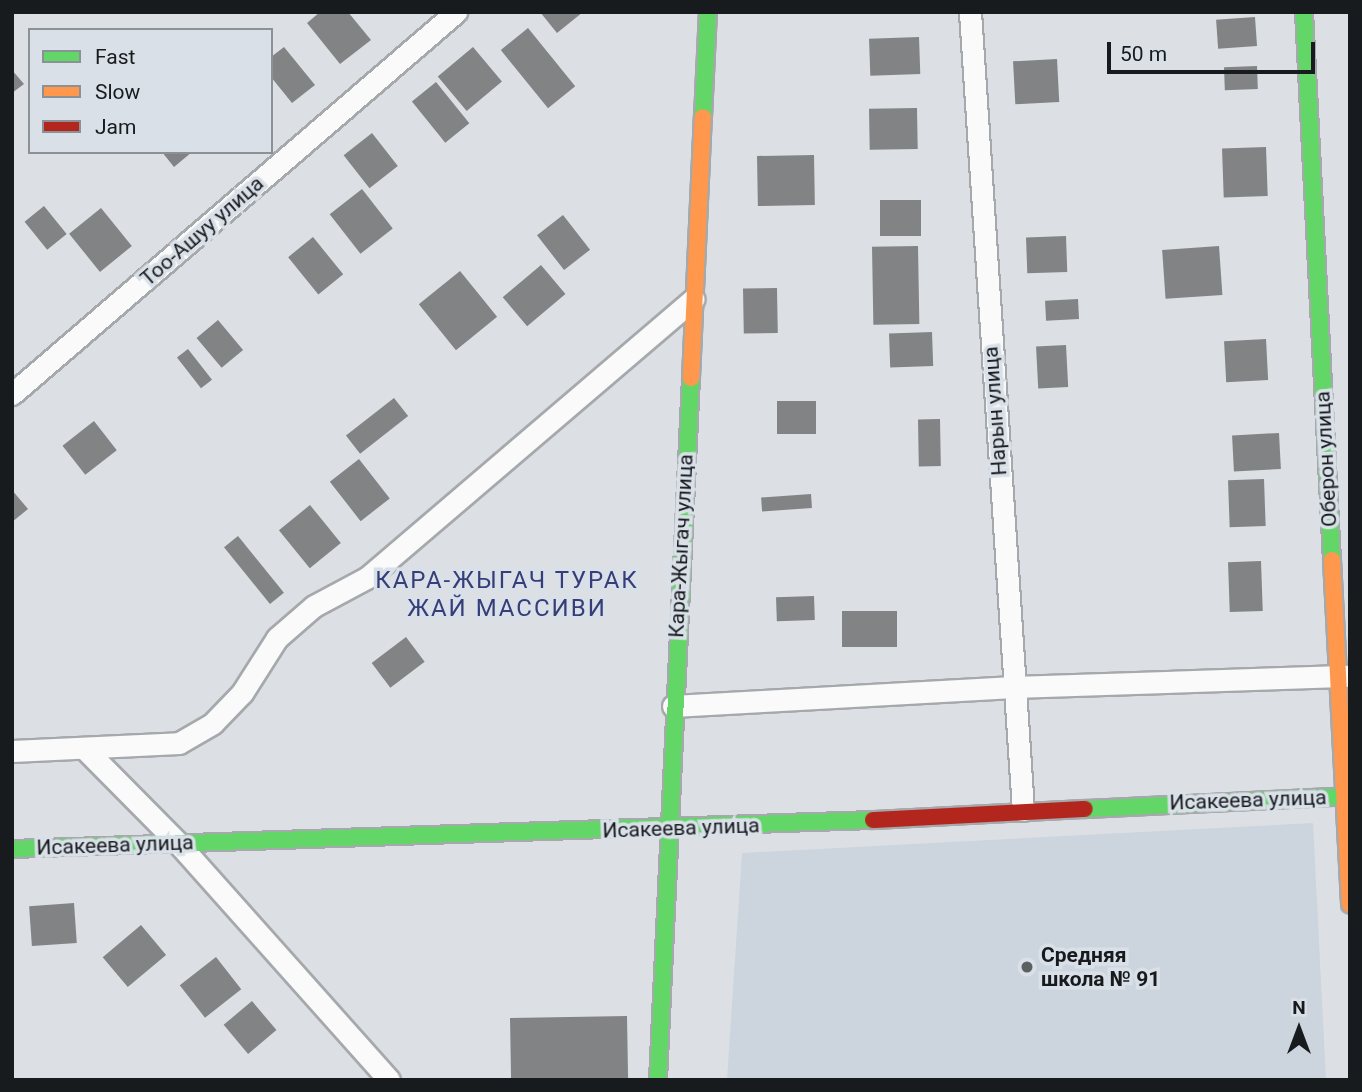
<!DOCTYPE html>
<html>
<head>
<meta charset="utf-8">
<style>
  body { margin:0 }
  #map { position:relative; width:1362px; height:1092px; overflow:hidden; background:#dce0e4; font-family:Roboto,sans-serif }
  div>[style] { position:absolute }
  .built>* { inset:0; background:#ccd4dd }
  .building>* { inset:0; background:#828384; transform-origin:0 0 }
  .roads { filter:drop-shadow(2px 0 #a6a9ac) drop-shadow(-2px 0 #a6a9ac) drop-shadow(0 2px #a6a9ac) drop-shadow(0 -2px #a6a9ac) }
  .street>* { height:21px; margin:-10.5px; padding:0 10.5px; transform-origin:10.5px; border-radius:10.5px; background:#fafafb }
  .fast>* { height:16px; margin:-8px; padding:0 8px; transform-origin:8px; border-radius:8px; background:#63d668 }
  .slow>* { height:16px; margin:-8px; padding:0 8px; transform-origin:8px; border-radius:8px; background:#ff974d }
  .jam>* { height:16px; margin:-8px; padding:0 8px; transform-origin:8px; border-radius:8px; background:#b3261e }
  .dots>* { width:19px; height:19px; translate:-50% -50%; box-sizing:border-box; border:4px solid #d9e0e8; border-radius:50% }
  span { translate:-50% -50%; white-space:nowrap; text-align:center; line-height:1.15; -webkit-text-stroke:7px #d9e0e8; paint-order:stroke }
  .street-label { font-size:21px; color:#181b1e }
  .poi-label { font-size:21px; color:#181b1e; font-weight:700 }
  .left { translate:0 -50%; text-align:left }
  .quarter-label { font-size:24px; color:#363e7a; letter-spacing:2px }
  .frame { position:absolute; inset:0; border:14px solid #181b1e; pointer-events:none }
  .legend { position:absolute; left:28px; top:28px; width:245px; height:126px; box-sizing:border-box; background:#d9e0e8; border:2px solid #8c9197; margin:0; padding:9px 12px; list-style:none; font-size:21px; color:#181b1e }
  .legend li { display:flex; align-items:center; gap:14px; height:35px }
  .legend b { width:35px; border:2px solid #8c9197 }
  .north { position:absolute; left:1264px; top:994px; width:70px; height:70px; -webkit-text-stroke:5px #d9e0e8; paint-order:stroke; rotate:0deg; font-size:19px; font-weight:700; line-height:28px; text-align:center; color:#181b1e }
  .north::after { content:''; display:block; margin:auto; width:24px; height:32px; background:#181b1e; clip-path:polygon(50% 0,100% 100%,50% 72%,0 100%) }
  .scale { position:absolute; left:1107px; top:42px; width:208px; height:32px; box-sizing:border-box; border:4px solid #181b1e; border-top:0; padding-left:9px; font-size:21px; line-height:24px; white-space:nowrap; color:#181b1e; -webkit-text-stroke:5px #d9e0e8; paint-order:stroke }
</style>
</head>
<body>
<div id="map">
  <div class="built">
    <i style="clip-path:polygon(1313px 823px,1326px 1080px,727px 1080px,742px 853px)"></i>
  </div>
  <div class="building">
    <i style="clip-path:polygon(320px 12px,348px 12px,371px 40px,340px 64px,307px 23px)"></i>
    <i style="clip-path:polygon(540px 12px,583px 12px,557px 33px)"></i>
    <i style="left:1255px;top:17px;width:29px;height:39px;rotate:86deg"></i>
    <i style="left:528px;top:28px;width:75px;height:35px;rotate:51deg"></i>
    <i style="left:919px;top:37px;width:37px;height:50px;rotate:88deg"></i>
    <i style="clip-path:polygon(284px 47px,315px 85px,292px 103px,271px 77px,271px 57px)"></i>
    <i style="left:473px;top:47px;width:45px;height:46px;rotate:50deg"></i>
    <i style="left:1057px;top:59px;width:43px;height:44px;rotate:87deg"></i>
    <i style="left:1257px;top:66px;width:23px;height:33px;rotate:88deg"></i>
    <i style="clip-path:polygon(12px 70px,24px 84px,12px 93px)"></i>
    <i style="left:436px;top:82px;width:53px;height:31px;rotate:51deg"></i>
    <i style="left:917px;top:108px;width:41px;height:48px;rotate:89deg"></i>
    <i style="left:372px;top:133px;width:42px;height:36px;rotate:52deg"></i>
    <i style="left:1266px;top:147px;width:49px;height:44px;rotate:88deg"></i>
    <i style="clip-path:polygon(162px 152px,192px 152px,174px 167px)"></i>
    <i style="left:814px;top:155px;width:50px;height:57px;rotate:89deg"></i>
    <i style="left:362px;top:189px;width:50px;height:41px;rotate:52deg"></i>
    <i style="left:921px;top:200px;width:36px;height:41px;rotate:90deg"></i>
    <i style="left:44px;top:206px;width:36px;height:25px;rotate:51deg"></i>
    <i style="left:101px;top:208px;width:49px;height:41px;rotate:51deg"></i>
    <i style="left:563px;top:215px;width:44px;height:33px;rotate:52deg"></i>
    <i style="left:1066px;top:236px;width:36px;height:40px;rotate:88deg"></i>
    <i style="left:313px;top:237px;width:48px;height:32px;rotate:51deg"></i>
    <i style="left:918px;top:246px;width:78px;height:46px;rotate:89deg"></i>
    <i style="left:1219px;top:246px;width:49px;height:57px;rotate:86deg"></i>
    <i style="left:541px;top:265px;width:38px;height:50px;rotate:50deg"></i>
    <i style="left:460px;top:271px;width:59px;height:53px;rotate:51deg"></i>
    <i style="left:777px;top:288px;width:45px;height:34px;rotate:89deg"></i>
    <i style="left:1078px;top:299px;width:20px;height:33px;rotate:87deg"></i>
    <i style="left:218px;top:320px;width:39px;height:28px;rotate:50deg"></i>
    <i style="left:932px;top:332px;width:34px;height:43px;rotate:88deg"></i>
    <i style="left:1266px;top:339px;width:41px;height:42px;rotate:87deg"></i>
    <i style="left:1066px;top:345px;width:42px;height:30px;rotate:87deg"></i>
    <i style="left:188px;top:349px;width:39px;height:14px;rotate:52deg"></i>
    <i style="left:394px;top:398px;width:23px;height:61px;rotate:52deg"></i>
    <i style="left:816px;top:401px;width:33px;height:39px;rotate:90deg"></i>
    <i style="left:940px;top:419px;width:47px;height:22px;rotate:89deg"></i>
    <i style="left:94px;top:421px;width:37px;height:40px;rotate:52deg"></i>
    <i style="left:1279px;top:433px;width:36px;height:47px;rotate:87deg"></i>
    <i style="left:359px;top:459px;width:50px;height:37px;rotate:52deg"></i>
    <i style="left:1264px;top:479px;width:47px;height:36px;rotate:88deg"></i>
    <i style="clip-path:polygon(12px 490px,28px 509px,12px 522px)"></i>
    <i style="left:811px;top:494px;width:14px;height:50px;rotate:86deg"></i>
    <i style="left:310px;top:505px;width:49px;height:40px;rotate:51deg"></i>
    <i style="left:238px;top:536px;width:73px;height:18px;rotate:51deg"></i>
    <i style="left:1261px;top:561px;width:50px;height:33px;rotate:88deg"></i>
    <i style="left:814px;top:596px;width:24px;height:38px;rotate:88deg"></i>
    <i style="left:897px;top:611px;width:36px;height:55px;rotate:90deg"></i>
    <i style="left:406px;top:637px;width:31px;height:43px;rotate:53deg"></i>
    <i style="left:74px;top:903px;width:40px;height:45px;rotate:86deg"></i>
    <i style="left:141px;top:925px;width:39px;height:50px;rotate:50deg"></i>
    <i style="left:216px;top:957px;width:41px;height:46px;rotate:52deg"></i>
    <i style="left:252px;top:1001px;width:38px;height:37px;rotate:50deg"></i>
    <i style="left:627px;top:1016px;width:64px;height:117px;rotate:89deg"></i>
  </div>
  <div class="roads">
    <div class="street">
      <i style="left:970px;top:12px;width:800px;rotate:86.2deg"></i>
      <i style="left:12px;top:394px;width:586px;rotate:-40.71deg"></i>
      <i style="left:673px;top:706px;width:341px;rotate:-3.2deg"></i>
      <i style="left:1013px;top:687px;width:336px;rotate:-1.9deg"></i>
      <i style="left:84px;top:748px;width:134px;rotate:45.3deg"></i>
      <i style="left:178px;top:843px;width:317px;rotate:48.3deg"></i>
      <i style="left:12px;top:751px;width:167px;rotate:-2.7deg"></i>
      <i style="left:179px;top:743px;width:39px;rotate:-30deg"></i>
      <i style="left:213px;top:723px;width:42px;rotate:-46deg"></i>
      <i style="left:242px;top:693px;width:65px;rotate:-57.5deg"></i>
      <i style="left:277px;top:638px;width:49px;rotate:-40.9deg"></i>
      <i style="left:314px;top:606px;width:61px;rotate:-28.2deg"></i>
      <i style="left:368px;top:577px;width:428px;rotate:-40.5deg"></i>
    </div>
    <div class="fast">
      <i style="left:1304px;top:12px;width:549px;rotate:87.08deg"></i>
      <i style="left:703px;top:117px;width:105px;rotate:-87.3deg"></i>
      <i style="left:1085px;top:809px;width:265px;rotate:-2.8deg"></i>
      <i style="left:12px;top:849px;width:861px;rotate:-1.93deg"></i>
      <i style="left:658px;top:1080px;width:703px;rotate:-87.31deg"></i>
    </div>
    <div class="slow">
      <i style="left:691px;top:378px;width:261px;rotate:-87.4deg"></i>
      <i style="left:1332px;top:560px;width:345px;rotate:87deg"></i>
    </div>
    <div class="jam">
      <i style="left:873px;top:820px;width:212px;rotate:-3deg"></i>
    </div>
  </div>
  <div class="dots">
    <i style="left:1027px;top:967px;background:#5d6063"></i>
  </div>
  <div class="street-label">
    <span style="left:202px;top:231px;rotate:-41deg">Тоо-Ашуу улица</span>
    <span style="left:995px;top:411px;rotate:-94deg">Нарын улица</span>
    <span style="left:1326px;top:459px;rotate:-93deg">Оберон улица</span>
    <span style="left:681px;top:546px;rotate:-87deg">Кара-Жыгач улица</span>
    <span style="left:1248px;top:800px;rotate:-2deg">Исакеева улица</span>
    <span style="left:681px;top:828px;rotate:-2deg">Исакеева улица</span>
    <span style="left:115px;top:845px;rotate:-2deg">Исакеева улица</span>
  </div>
  <div class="poi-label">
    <span class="left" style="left:1041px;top:967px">Средняя<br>школа № 91</span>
  </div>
  <div class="quarter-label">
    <span style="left:507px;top:595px">КАРА-ЖЫГАЧ ТУРАК<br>ЖАЙ МАССИВИ</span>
  </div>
  <div class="frame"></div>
  <ul class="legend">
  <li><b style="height:9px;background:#63d668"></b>Fast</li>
  <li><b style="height:9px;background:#ff974d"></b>Slow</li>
  <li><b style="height:9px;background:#b3261e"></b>Jam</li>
  </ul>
  <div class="north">N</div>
  <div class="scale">50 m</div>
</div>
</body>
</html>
